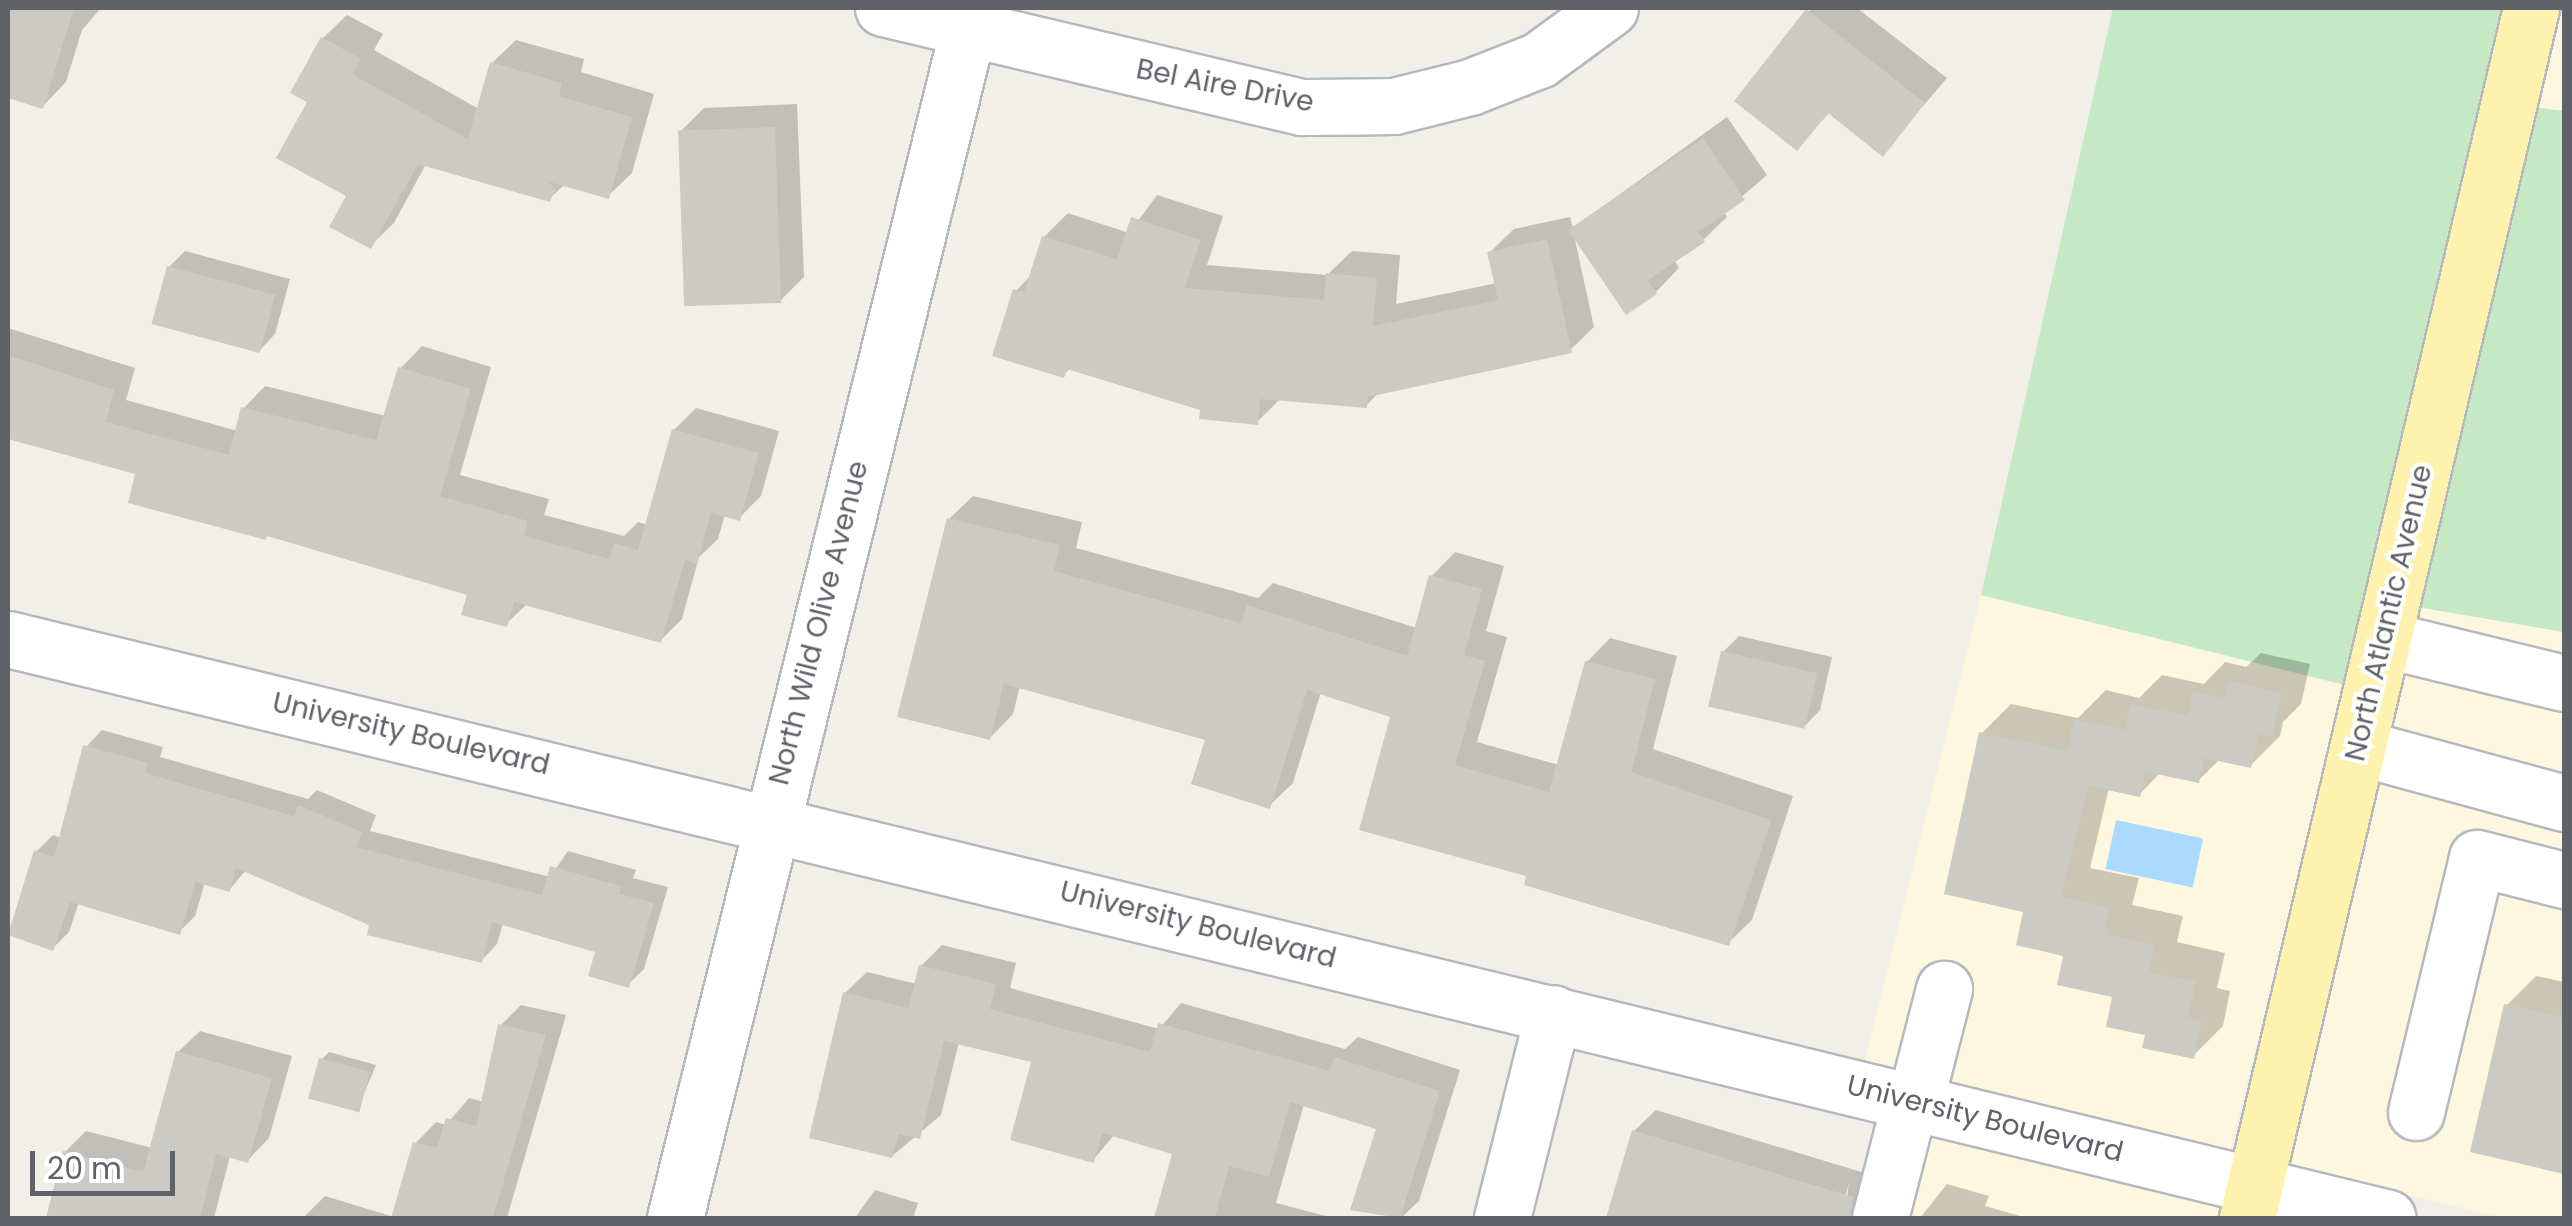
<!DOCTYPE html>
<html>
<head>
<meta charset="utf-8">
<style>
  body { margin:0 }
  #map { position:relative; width:2572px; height:1226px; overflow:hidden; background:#f1efe8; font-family:Poppins,sans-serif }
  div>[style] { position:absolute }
  .commercial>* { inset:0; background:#fef7e0; transform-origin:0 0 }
  .green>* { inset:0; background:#c5e8c5 }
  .water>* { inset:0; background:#aadaff; transform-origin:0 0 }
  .shadow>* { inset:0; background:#0003 }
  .building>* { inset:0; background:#cccac5; transform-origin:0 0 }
  .roads { filter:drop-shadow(2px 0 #b5b8bc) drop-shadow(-2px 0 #b5b8bc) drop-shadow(0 2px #b5b8bc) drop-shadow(0 -2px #b5b8bc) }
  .minor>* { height:55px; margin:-27.5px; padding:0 27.5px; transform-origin:27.5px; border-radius:27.5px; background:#fff }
  .major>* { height:55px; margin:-27.5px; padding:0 27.5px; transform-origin:27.5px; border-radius:27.5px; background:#fff2af }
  span { translate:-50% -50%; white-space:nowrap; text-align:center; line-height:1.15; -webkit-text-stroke:8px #fff; paint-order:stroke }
  .street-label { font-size:28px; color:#5f6368 }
  .frame { position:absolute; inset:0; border:10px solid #5f6368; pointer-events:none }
  .scale { position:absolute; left:30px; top:1151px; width:145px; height:45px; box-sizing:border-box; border:5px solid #5f6368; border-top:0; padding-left:12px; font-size:30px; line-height:35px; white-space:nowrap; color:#5f6368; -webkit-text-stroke:8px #fff; paint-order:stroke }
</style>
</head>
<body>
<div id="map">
  <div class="commercial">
    <i style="clip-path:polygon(2557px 8px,2564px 8px,2564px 111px,2533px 107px)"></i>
    <i style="left:1981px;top:595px;width:376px;height:480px;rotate:14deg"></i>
    <i style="clip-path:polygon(2417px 607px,2564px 632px,2564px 1218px,2504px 1218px,2285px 1165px)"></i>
    <i style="clip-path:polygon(1886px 1124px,2224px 1207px,2221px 1218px,1858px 1218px)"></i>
  </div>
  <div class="green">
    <i style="clip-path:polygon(2113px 8px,2505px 8px,2346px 685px,1981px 595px)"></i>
    <i style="clip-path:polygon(2533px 107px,2564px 111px,2564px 632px,2417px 607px)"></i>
  </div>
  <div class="water">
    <i style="left:2116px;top:820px;width:89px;height:50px;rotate:12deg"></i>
  </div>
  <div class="shadow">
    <i style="clip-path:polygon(8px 8px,101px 8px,82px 30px,66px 82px,43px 106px,8px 95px)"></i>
    <i style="clip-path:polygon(1812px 8px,1857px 8px,1947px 78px,1883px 153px,1830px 112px,1797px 148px,1737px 101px)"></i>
    <i style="clip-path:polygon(347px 15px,383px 34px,374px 50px,479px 109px,492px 63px,516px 40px,584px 59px,581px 72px,654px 94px,632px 173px,608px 196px,565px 184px,549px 199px,426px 164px,394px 223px,370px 246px,310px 101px,294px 92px,323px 38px)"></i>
    <i style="clip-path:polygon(797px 104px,804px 277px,780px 301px,681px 131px,704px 108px)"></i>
    <i style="clip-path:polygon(1727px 117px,1767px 175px,1724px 212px,1727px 217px,1703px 240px,1674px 260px,1679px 268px,1656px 292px,1627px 311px,1574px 235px,1594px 327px,1570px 350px,1380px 391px,1366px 406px,1281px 398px,1257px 422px,1071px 367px,1063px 376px,1016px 291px,1032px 274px,1044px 237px,1068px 213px,1129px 233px,1157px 195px,1223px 216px,1207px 265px,1327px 275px,1352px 251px,1400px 255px,1396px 304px,1497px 283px,1490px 252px,1514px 229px,1570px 217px,1573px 228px)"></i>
    <i style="clip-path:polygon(185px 251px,290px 279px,275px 334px,259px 351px,169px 267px)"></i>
    <i style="clip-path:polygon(8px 328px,135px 368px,126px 400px,238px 431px,244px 408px,265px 386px,386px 416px,401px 368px,422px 346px,491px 367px,460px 475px,549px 499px,544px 515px,624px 536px,638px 522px,648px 525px,674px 430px,696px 408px,779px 431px,761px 496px,739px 518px,725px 514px,718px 539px,699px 557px,682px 619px,661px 640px,528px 603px,506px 624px,470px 593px,269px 534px,138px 472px,8px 437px)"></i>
    <i style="clip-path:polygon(973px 496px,1082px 522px,1076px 548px,1258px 598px,1273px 583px,1417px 628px,1432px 576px,1455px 552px,1504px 566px,1486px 631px,1507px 637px,1477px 742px,1559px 765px,1587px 662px,1610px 638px,1677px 656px,1653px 749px,1793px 796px,1752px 920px,1728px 943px,1529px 874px,1393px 715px,1321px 692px,1293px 783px,1269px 806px,1208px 738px,1020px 686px,1013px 714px,990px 738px,949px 519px)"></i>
    <i style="clip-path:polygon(1739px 636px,1832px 657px,1820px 710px,1804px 727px,1723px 652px)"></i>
    <i style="clip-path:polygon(2261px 653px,2310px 664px,2301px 704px,2283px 722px,2280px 736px,2250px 766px,2220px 759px,2198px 781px,2161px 772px,2139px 795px,2109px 788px,2090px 868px,2139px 878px,2132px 905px,2183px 916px,2177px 942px,2225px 953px,2217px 988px,2230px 991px,2223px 1026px,2193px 1056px,2148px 1033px,2026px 910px,1982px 733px,2011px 704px,2078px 718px,2106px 690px,2139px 698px,2162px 675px,2204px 684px,2225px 662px,2246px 667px)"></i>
    <i style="clip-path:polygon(102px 730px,163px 747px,160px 757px,308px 799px,317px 790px,376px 815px,370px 831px,550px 877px,568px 851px,636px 870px,633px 878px,668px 887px,644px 969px,628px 985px,598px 951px,503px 923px,497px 944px,481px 961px,246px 870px,229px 890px,205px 882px,195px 916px,179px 932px,79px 902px,69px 932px,53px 948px,9px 932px,37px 851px,53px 835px,62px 838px,86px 747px)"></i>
    <i style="clip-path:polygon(942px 945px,1016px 963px,1010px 988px,1159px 1029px,1181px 1003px,1345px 1049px,1358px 1037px,1460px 1070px,1419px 1201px,1401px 1218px,1353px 1208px,1379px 1128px,1304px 1104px,1276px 1203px,1334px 1218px,1157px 1218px,1175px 1152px,1115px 1134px,1093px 1160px,1035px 1060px,959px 1042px,941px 1115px,892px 1156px,845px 993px,867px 972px,917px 984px,921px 966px)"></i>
    <i style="clip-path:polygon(2536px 976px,2564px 982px,2564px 1171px,2473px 1151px,2506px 1006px)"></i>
    <i style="clip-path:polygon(521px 1005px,566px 1015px,507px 1218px,303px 1218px,325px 1196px,394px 1217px,416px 1143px,436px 1122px,446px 1125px,469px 1098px,484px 1102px,500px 1026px)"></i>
    <i style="clip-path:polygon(200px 1031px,292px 1056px,269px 1138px,248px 1160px,230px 1156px,214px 1218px,48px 1218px,65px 1152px,86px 1131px,152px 1148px,178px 1052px)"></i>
    <i style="clip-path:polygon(329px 1052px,376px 1065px,357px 1111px,321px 1060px)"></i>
    <i style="clip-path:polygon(1656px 1110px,1868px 1174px,1856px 1218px,1844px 1218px,1849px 1183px,1839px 1218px,1609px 1218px,1634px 1131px)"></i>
    <i style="clip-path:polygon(1947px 1184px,1989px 1196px,1985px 1206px,2027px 1218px,1920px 1218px)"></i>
    <i style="clip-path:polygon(875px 1190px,918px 1203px,913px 1218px,855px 1218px)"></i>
  </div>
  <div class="building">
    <i style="clip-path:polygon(8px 8px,74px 8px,43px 109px,8px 98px)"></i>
    <i style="clip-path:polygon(1806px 9px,1925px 103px,1883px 157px,1828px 113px,1797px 151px,1734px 101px)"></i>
    <i style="clip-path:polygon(321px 37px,361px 59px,352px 74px,468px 139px,490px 62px,562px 83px,559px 96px,632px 117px,609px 199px,546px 181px,556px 188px,550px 202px,418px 164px,371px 249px,329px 227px,346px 196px,276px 158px,307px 102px,290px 93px)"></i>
    <i style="left:775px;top:127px;width:176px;height:97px;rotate:88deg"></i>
    <i style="clip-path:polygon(1703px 138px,1745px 200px,1698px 232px,1705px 242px,1648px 280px,1657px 294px,1626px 315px,1568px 230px)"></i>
    <i style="clip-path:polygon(1131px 217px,1201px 240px,1185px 288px,1324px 300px,1326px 273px,1377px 278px,1373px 326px,1498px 300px,1487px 252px,1547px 239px,1572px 353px,1368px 397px,1367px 408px,1260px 399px,1258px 425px,1199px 419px,1200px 410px,1067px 369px,1064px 378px,992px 356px,1013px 289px,1024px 292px,1042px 236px,1117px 259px)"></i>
    <i style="left:167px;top:266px;width:112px;height:60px;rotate:15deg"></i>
    <i style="clip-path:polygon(8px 355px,114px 390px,106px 422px,229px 455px,241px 407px,376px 440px,398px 367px,471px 389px,440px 496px,528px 521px,524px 536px,610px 559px,614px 543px,638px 550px,672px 429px,759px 453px,740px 521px,711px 513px,697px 564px,685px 560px,661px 643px,514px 602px,507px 627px,461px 615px,467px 595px,267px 536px,266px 540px,128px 503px,135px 474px,8px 439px)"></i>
    <i style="clip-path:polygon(947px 518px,1060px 545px,1054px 571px,1241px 623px,1247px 605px,1407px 656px,1429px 575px,1482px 589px,1464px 655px,1485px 661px,1455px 765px,1549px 792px,1585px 661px,1655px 679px,1631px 772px,1771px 820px,1729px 946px,1524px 885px,1526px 876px,1359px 830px,1390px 717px,1307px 690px,1270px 809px,1191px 784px,1205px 740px,1004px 684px,990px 740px,897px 717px)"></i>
    <i style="left:1721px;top:651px;width:99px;height:57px;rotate:13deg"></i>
    <i style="clip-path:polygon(2229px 681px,2282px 694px,2272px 736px,2259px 734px,2251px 768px,2204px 758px,2199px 783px,2146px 772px,2140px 797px,2088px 786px,2061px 897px,2110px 908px,2104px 934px,2155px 945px,2149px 972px,2196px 982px,2188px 1017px,2201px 1021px,2194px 1059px,2142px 1048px,2145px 1035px,2106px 1027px,2112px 997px,2057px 985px,2063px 956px,2016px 945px,2023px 912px,1944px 894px,1979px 732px,2067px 751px,2074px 719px,2124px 730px,2130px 704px,2188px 716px,2193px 691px,2225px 698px)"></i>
    <i style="clip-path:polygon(83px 745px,148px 763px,145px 773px,294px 816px,298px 805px,362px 832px,356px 847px,542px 895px,550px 866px,621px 886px,619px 894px,654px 903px,629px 988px,588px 976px,595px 952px,492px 922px,482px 963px,367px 935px,369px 925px,236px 868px,230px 892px,195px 882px,180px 935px,70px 902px,53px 951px,8px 935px,34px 850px,54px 857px)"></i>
    <i style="clip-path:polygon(919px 965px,996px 984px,990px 1009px,1150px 1052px,1158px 1023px,1330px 1071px,1334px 1057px,1440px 1091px,1400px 1218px,1350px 1210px,1376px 1129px,1290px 1102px,1269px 1177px,1229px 1166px,1215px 1218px,1154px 1218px,1172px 1154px,1102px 1133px,1094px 1163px,1010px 1140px,1031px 1062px,944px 1041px,920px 1139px,899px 1134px,892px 1158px,809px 1138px,843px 992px,908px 1008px)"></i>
    <i style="clip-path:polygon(2504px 1004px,2564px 1018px,2564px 1174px,2470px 1152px)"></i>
    <i style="clip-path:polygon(498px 1024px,546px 1035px,493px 1218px,391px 1218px,413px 1142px,437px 1148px,446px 1118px,476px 1126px)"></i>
    <i style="clip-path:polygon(176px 1051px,272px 1078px,248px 1163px,216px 1154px,200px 1218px,46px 1218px,63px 1151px,143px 1172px)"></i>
    <i style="left:319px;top:1058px;width:53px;height:42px;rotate:15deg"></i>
    <i style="clip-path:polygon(1632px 1130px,1853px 1197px,1850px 1218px,1606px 1218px)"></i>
  </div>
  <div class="roads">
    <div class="minor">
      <i style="left:883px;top:8px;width:431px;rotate:13.3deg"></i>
      <i style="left:1302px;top:107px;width:92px;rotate:-0.6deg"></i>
      <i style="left:1394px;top:106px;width:78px;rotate:-14deg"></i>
      <i style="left:1470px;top:87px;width:74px;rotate:-21.4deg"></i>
      <i style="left:1539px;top:60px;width:88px;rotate:-36.2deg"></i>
      <i style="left:8px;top:639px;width:2449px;rotate:13.67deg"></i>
      <i style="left:2383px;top:639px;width:186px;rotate:13.7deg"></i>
      <i style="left:2358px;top:747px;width:213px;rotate:15.2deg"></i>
      <i style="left:1915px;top:1102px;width:117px;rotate:-75.6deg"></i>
      <i style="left:2416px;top:1112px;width:261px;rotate:-76.5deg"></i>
      <i style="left:2477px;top:858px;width:90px;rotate:14.2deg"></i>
      <i style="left:675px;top:1218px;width:1225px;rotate:-76.16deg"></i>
      <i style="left:1502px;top:1218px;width:211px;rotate:-76deg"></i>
      <i style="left:1880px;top:1218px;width:121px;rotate:-75.6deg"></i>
    </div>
    <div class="major">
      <i style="left:2247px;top:1218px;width:1243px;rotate:-76.79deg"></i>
    </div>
  </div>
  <div class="street-label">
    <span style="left:1225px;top:86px;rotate:11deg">Bel Aire Drive</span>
    <span style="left:2389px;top:613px;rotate:-77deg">North Atlantic Avenue</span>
    <span style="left:819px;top:623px;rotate:-76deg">North Wild Olive Avenue</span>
    <span style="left:411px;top:734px;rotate:13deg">University Boulevard</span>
    <span style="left:1198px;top:925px;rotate:14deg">University Boulevard</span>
    <span style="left:1985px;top:1119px;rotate:14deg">University Boulevard</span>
  </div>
  <div class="frame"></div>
  <div class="scale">20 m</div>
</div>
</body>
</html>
